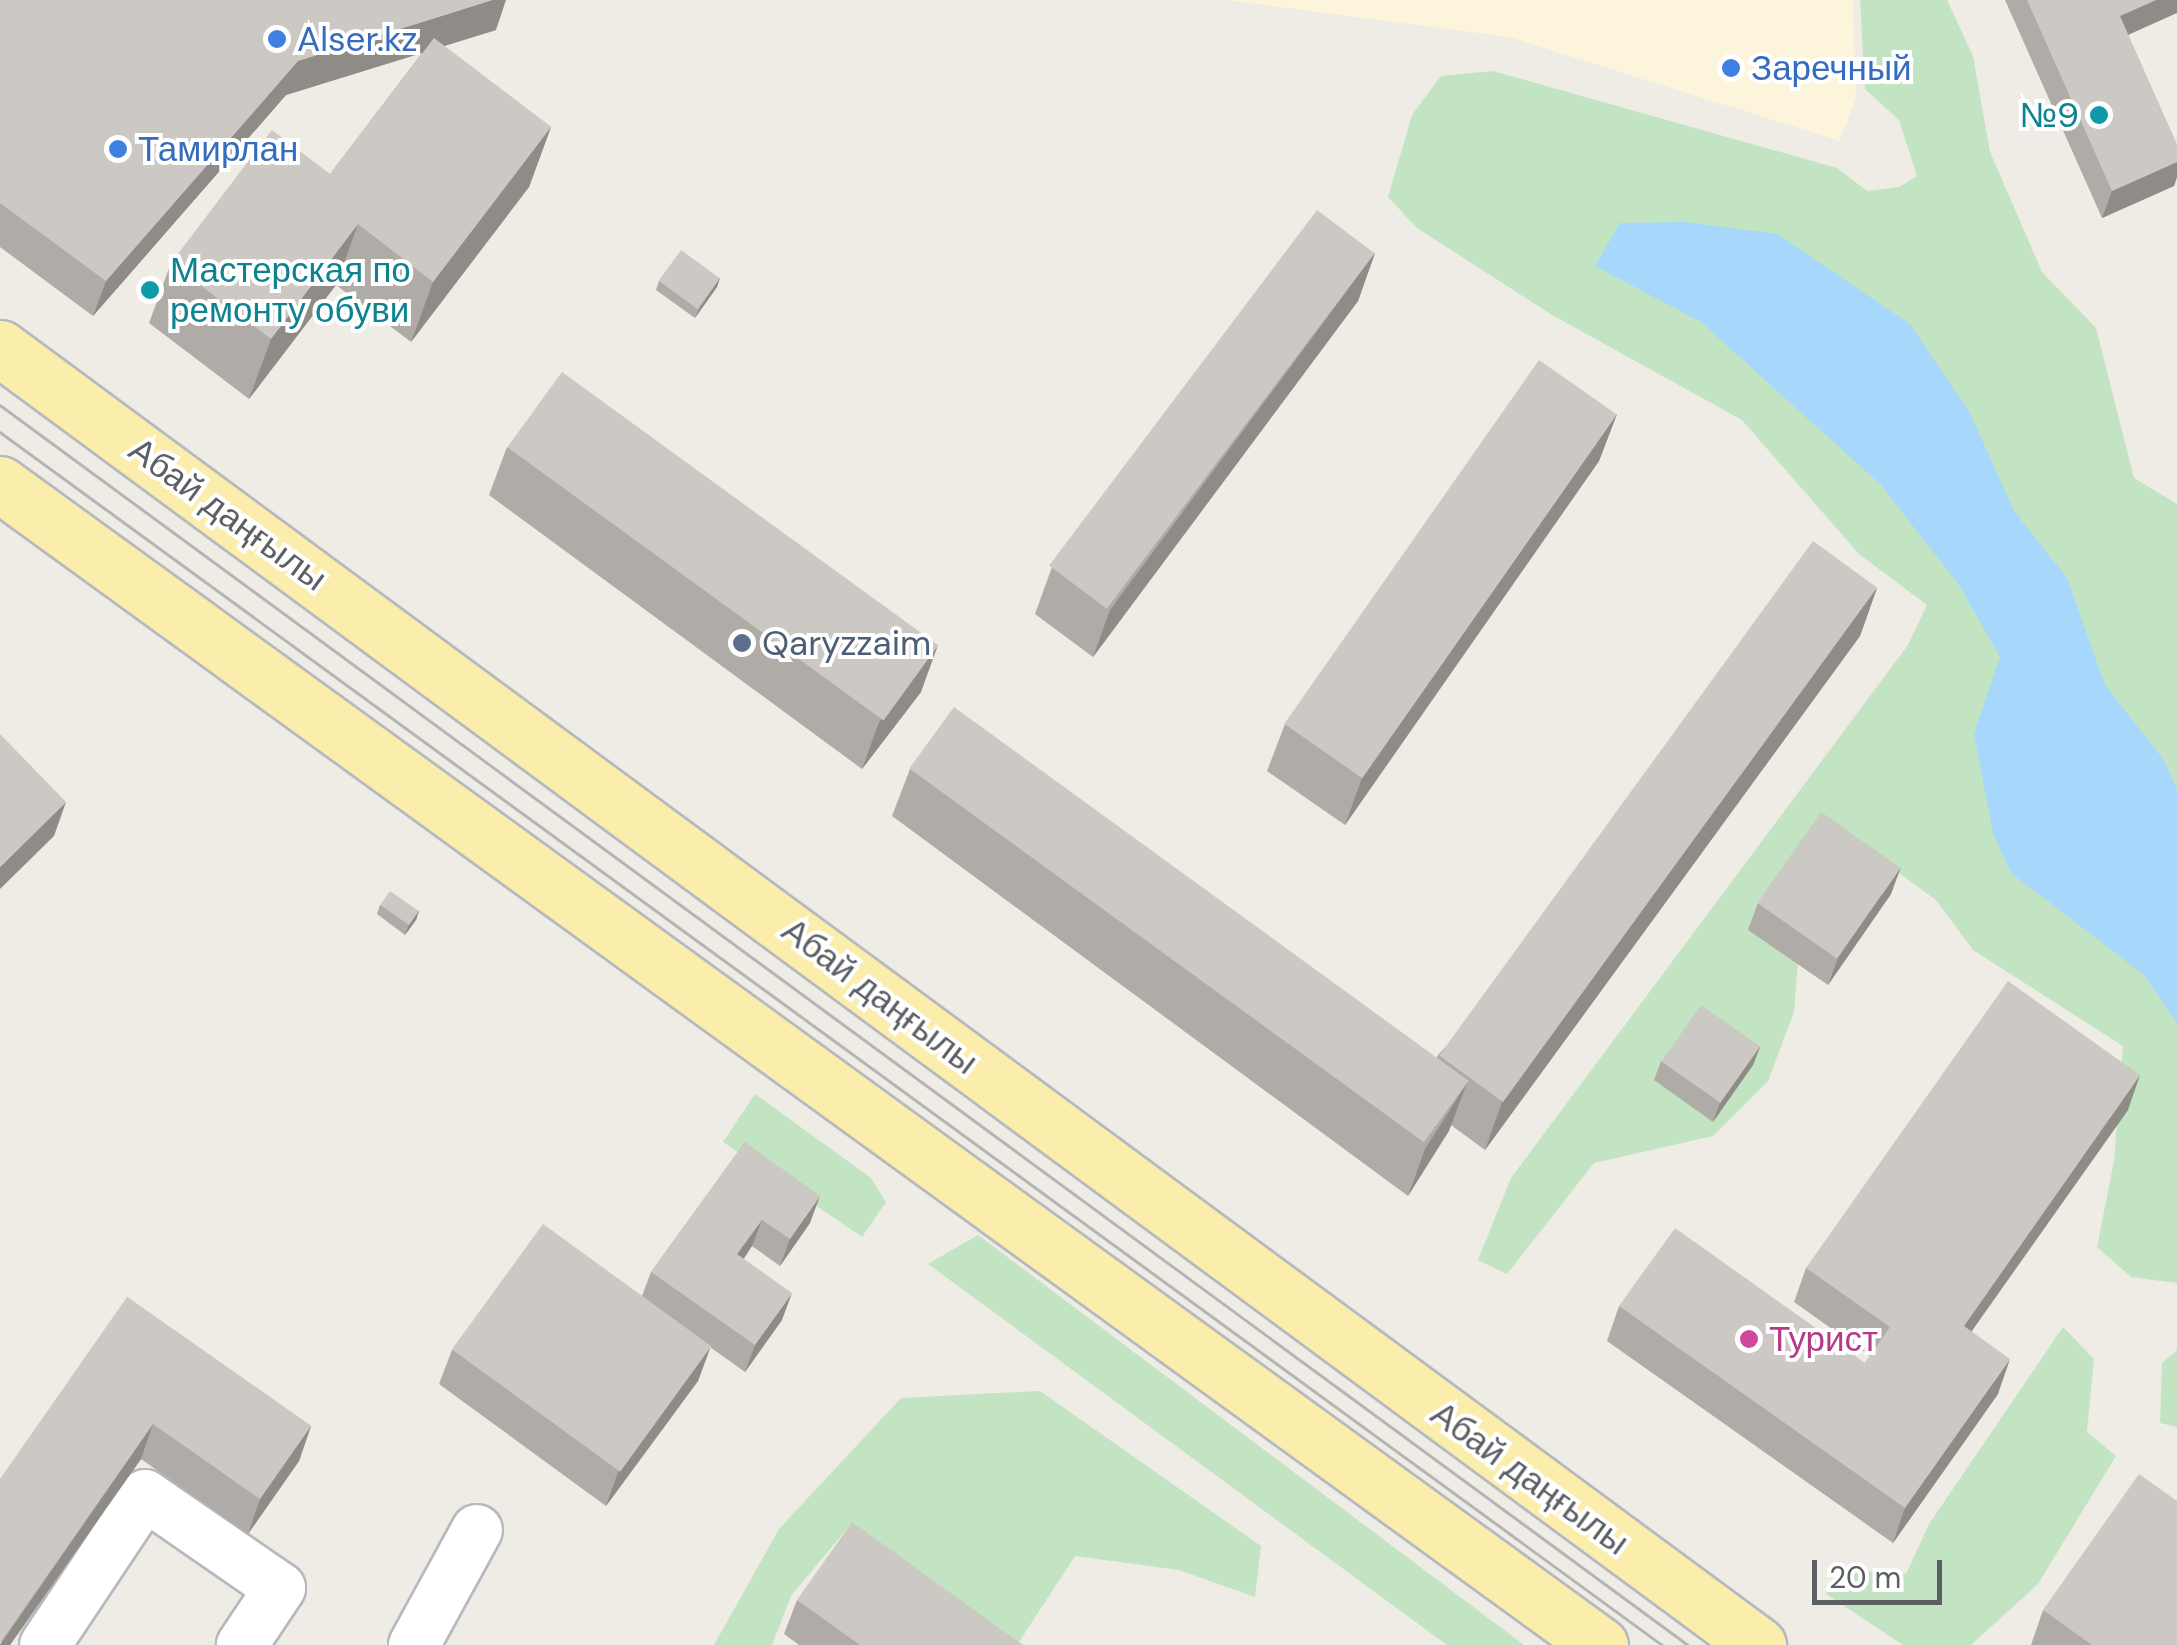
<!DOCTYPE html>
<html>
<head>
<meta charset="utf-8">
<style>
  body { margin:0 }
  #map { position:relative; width:2177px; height:1645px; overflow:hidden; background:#eeece4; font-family:"DM Sans",sans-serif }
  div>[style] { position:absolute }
  .commercial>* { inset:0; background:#fcf4db }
  .green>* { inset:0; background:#c2e4c2 }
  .water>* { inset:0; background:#a7d7fb }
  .roads { filter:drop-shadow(2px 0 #b6b9bd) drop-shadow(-2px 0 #b6b9bd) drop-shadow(0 2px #b6b9bd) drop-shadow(0 -2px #b6b9bd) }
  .street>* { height:50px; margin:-25px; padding:0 25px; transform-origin:25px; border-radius:25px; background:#fff }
  .primary>* { height:55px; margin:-27.5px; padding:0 27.5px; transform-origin:27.5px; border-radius:27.5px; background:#fbedac }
  .tram>* { height:2.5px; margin:-1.25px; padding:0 1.25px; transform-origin:1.25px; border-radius:1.25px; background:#b4b5b5 }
  .wall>* { inset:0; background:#afaca8 }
  .shaded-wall>* { inset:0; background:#8f8c88 }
  .building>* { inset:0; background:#ccc8c3; transform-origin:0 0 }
  .dots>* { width:28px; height:28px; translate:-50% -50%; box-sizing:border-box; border:5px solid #fff; border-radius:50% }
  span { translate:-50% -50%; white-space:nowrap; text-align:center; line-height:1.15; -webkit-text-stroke:8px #fff; paint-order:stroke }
  .shop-label { font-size:35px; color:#366cbe }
  .left { translate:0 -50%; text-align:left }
  .culture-label { font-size:35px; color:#0d838f }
  .right { translate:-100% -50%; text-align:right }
  .street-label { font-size:35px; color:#5c6064 }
  .service-label { font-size:35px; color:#4e5e75 }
  .hotel-label { font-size:35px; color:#b23c85 }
  .scale { position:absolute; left:1812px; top:1560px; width:130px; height:45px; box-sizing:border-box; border:5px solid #5c6064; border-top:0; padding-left:12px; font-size:30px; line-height:35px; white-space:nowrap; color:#5c6064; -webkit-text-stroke:8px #fff; paint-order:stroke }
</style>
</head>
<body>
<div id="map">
  <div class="commercial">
    <i style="clip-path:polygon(1227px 0,1853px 0,1856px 98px,1840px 141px,1509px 37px)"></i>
  </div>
  <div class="green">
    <i style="clip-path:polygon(1860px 0,1947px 0,1973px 56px,1990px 152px,2042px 272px,2096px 328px,2134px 478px,2177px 504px,2177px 1283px,2131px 1277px,2097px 1247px,2114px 1161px,2123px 1046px,1973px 950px,1936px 900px,1871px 853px,1800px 935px,1794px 1012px,1768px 1081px,1713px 1136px,1594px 1163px,1507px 1274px,1478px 1260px,1511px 1178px,1908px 645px,1927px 605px,1859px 554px,1742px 420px,1552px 315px,1417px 228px,1388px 197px,1412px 115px,1441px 76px,1493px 71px,1837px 168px,1867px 191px,1899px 187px,1917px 176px,1899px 120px,1865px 89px)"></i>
    <i style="clip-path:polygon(755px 1094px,871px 1178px,886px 1202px,862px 1237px,723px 1142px)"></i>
    <i style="clip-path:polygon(978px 1235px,1524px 1645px,1447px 1645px,928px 1264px)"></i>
    <i style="clip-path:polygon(2063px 1327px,2094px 1359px,2087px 1432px,2116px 1456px,2038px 1584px,1971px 1645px,1903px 1645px,1826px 1594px,1843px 1570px,1906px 1574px,1929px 1524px)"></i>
    <i style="clip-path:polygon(2177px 1350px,2177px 1427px,2160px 1423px,2162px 1363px)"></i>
    <i style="clip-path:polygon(1040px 1391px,1261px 1546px,1255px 1597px,1179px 1570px,1075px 1556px,1017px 1645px,850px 1525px,791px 1596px,772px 1645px,714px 1645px,779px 1529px,901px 1398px)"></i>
  </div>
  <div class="water">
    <i style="clip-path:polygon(1685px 222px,1777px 234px,1910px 324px,1970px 413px,2014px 511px,2067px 578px,2105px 685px,2163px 759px,2177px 789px,2177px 1023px,2144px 975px,2011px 873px,1993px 833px,1974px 734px,2000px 657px,1959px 585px,1880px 484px,1701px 322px,1595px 266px,1620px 223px)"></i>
  </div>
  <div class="roads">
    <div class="street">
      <i style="left:45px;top:1645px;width:180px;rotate:-56.3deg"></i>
      <i style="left:145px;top:1495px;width:164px;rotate:34.6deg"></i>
      <i style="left:280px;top:1588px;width:69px;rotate:123.7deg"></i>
      <i style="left:414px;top:1645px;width:131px;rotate:-61.3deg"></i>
    </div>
    <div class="primary">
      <i style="left:0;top:348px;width:2185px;rotate:36.42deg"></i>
      <i style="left:0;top:484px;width:1977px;rotate:35.97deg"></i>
    </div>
  </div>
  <div class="tram">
    <i style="left:0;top:405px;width:2095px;rotate:36.3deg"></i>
    <i style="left:0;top:432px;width:2058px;rotate:36.12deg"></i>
  </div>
  <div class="wall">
    <i style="clip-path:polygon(0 0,496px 30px,444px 46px,551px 127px,529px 187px,411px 342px,336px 285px,249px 399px,149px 323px,171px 263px,330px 174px,422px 53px,286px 95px,93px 316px,0 247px)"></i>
    <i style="clip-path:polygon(2005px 0,2177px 0,2128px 35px,2177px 145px,2177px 177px,2174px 186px,2102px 218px)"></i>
    <i style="clip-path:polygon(1375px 253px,1358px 301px,1093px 657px,1035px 614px,1052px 567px)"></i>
    <i style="clip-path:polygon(720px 278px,717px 287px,695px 318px,656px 290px,659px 281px)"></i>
    <i style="clip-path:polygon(1617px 414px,1599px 461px,1345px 825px,1267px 771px,1285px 724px)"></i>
    <i style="clip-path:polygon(507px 447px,921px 692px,862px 769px,489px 495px)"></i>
    <i style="clip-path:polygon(1877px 588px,1860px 636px,1485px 1150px,1451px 1125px,1408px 1196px,892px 816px,910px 769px,1436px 1060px,1438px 1055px)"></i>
    <i style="clip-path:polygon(1891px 894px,1828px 985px,1748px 930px,1758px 903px)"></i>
    <i style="clip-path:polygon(380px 905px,419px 911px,416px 920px,405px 935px,377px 914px)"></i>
    <i style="clip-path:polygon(1760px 1047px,1753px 1065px,1713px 1122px,1654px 1080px,1661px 1061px)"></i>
    <i style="clip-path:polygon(2128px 1110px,1972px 1331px,1998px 1394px,1893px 1543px,1607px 1341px,1619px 1306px,1865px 1363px,1870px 1356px,1794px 1302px,1806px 1268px)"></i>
    <i style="clip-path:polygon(745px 1142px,810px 1223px,780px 1266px,752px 1246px,744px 1259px,782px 1320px,745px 1372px,710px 1347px,698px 1381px,606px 1506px,439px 1384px,452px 1350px,642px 1296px,651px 1272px)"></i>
    <i style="clip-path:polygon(127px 1297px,311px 1426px,299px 1461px,248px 1534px,141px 1459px,10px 1645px,0 1645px)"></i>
    <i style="clip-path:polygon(797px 1600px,1023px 1645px,799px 1645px,784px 1634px)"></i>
    <i style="clip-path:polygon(2043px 1610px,2177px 1645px,2031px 1645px)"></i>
  </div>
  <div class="shaded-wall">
    <i style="clip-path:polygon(492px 0,506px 0,496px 30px,286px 95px,93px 316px,106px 281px,298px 61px)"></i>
    <i style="clip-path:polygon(2156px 0,2177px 0,2177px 13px,2110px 43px,2120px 16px)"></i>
    <i style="clip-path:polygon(551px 127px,529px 187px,411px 342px,433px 282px)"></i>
    <i style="clip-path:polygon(2177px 162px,2177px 177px,2174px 186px,2102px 218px,2112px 191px)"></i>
    <i style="clip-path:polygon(358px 224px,336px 285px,249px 399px,271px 339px)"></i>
    <i style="clip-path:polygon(1375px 253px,1358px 301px,1093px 657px,1110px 610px)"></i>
    <i style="clip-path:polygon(720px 278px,717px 287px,695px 318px,699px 309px)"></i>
    <i style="clip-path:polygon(1617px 414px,1599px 461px,1345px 825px,1362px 778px)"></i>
    <i style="clip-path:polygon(1877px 588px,1860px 636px,1485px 1150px,1502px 1102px)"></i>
    <i style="clip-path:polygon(938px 645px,921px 692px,862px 769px,879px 722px)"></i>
    <i style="clip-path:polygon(66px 802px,54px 836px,0 889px,0 867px)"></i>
    <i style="clip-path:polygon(1901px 867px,1891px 894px,1828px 985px,1838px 958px)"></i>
    <i style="clip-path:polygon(419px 911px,416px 920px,405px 935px,408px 926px)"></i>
    <i style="clip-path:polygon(1760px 1047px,1753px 1065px,1713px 1122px,1720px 1103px)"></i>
    <i style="clip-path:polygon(2140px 1075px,2128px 1110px,1951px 1360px,1964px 1326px)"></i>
    <i style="clip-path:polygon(1467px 1083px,1449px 1131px,1408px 1196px,1425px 1149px)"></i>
    <i style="clip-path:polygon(820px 1196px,810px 1223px,780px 1266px,790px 1239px)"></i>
    <i style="clip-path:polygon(762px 1220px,752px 1246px,727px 1281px,737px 1254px)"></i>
    <i style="clip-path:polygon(792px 1293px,782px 1320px,745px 1372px,755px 1345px)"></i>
    <i style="clip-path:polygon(711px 1346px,698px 1381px,606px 1506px,618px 1472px)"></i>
    <i style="clip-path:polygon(2010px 1359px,1998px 1394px,1893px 1543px,1905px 1508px)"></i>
    <i style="clip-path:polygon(153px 1424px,141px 1459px,10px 1645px,0 1645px)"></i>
    <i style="clip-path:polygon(311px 1426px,299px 1461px,248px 1534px,260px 1499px)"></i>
  </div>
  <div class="building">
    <i style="clip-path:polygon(0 0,492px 0,298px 61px,106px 281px,0 203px)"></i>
    <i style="clip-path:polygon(2027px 0,2156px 0,2120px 16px,2177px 145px,2177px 162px,2112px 191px)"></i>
    <i style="clip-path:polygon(434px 38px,551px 127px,433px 282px,358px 224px,271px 339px,171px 263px,272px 130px,330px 174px)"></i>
    <i style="left:1317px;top:210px;width:72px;height:445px;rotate:37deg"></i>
    <i style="left:681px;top:250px;width:48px;height:38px;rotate:36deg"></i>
    <i style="left:1539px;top:360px;width:95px;height:444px;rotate:35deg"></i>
    <i style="left:562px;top:372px;width:465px;height:93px;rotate:36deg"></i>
    <i style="left:1813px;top:541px;width:79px;height:636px;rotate:36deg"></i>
    <i style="left:954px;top:707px;width:636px;height:76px;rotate:36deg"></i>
    <i style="clip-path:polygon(0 734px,66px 802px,0 867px)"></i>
    <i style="left:1821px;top:812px;width:97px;height:111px;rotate:35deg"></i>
    <i style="left:390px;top:891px;width:35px;height:17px;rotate:35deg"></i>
    <i style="clip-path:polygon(2008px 981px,2140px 1075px,1964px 1326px,2010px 1359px,1905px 1508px,1619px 1306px,1675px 1228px,1865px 1363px,1890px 1327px,1806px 1268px)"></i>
    <i style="left:1701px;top:1005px;width:72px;height:69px;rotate:35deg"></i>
    <i style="clip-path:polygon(745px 1142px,820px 1196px,790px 1239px,762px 1220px,737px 1254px,792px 1293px,755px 1345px,651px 1272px)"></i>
    <i style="left:543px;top:1224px;width:208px;height:155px;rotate:36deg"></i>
    <i style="clip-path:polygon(127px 1297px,311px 1426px,260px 1499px,153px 1424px,0 1643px,0 1479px)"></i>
    <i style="clip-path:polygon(2139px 1474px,2177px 1501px,2177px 1645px,2092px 1645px,2043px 1610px)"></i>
    <i style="clip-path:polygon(852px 1522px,1023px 1645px,860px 1645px,797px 1600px)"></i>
  </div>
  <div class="dots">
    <i style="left:277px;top:39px;background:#3f7fe0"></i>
    <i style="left:1731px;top:68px;background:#3f7fe0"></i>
    <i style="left:2099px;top:115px;background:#0f9aa8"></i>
    <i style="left:118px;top:149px;background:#3f7fe0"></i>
    <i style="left:150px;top:290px;background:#0f9aa8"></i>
    <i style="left:742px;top:643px;background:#5c6f8a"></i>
    <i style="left:1749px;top:1339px;background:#d1479c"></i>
  </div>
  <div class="shop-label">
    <span class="left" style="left:297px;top:39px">Alser.kz</span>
    <span class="left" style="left:1751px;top:68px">Заречный</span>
    <span class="left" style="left:138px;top:149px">Тамирлан</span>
  </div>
  <div class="culture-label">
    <span class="right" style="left:2079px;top:115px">№9</span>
    <span class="left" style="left:170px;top:290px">Мастерская по<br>ремонту обуви</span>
  </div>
  <div class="street-label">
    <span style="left:228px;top:514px;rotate:36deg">Абай даңғылы</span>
    <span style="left:880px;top:996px;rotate:37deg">Абай даңғылы</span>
    <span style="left:1530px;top:1478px;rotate:36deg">Абай даңғылы</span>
  </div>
  <div class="service-label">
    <span class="left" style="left:762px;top:643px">Qaryzzaim</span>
  </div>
  <div class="hotel-label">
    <span class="left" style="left:1769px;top:1339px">Турист</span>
  </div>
  <div class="scale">20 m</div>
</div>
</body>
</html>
